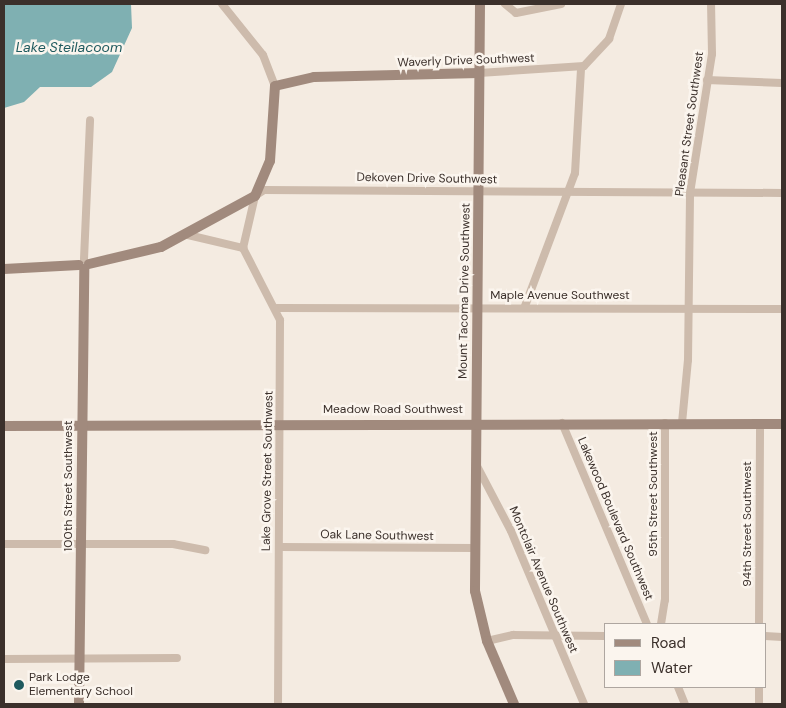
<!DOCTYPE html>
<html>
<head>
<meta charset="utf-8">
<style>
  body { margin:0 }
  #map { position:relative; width:786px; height:708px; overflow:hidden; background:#f4ebe1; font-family:"DM Sans",sans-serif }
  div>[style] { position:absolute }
  .water>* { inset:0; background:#7fb0b2 }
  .street>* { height:8px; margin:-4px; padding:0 4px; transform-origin:4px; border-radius:4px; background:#cdbbac }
  .secondary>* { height:10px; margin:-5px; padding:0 5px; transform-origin:5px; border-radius:5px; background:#a18a7d }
  .dots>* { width:14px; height:14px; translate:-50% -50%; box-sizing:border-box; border:2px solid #fbf5ee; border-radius:50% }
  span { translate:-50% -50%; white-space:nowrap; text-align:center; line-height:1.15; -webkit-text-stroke:5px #fbf5ee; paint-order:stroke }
  .street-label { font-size:12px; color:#3b302b }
  .poi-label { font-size:12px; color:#3b302b }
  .left { translate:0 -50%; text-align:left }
  .water-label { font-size:14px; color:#1f5a5e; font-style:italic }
  .frame { position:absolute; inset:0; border:5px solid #3b302b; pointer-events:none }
  .legend { position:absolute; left:604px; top:623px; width:162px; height:65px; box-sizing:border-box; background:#fbf5ee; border:1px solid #aea6a0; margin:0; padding:6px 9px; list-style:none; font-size:15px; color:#3b302b }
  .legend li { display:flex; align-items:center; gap:10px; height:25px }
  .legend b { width:25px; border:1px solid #aea6a0 }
</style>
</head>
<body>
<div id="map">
  <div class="water">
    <i style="clip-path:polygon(4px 4px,131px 4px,132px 28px,112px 72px,91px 87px,40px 87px,24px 102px,4px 108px)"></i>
  </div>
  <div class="street">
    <i style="left:222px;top:4px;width:65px;rotate:51.2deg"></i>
    <i style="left:263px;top:55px;width:33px;rotate:69deg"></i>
    <i style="left:505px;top:4px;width:14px;rotate:39deg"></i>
    <i style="left:516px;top:13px;width:46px;rotate:-11.3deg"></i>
    <i style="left:479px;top:73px;width:105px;rotate:-3.8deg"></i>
    <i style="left:584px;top:66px;width:37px;rotate:-47deg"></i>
    <i style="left:609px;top:39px;width:37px;rotate:-71deg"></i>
    <i style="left:707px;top:80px;width:75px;rotate:2.3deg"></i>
    <i style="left:188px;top:235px;width:57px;rotate:13.3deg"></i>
    <i style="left:84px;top:259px;width:139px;rotate:-87.5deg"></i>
    <i style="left:525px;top:306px;width:142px;rotate:-69.4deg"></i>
    <i style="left:575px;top:173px;width:105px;rotate:-86.7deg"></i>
    <i style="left:277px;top:308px;width:505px;rotate:0.11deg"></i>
    <i style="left:562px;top:423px;width:218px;rotate:67.1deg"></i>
    <i style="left:682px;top:423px;width:63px;rotate:-84.6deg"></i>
    <i style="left:688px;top:360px;width:167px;rotate:-89.3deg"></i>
    <i style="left:690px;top:193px;width:141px;rotate:-81deg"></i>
    <i style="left:712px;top:54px;width:50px;rotate:-91.1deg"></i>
    <i style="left:477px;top:466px;width:73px;rotate:62.4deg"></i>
    <i style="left:511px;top:531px;width:188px;rotate:67.1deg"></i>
    <i style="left:4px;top:544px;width:169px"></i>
    <i style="left:173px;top:544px;width:33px;rotate:11deg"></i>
    <i style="left:280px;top:547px;width:195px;rotate:0.3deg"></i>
    <i style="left:661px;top:624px;width:24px;rotate:-81deg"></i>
    <i style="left:665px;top:600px;width:177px;rotate:-90deg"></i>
    <i style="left:759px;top:624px;width:200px;rotate:-89.7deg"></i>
    <i style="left:765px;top:636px;width:17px;rotate:3deg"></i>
    <i style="left:487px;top:641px;width:27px;rotate:-13deg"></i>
    <i style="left:513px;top:635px;width:92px;rotate:0.6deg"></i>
    <i style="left:4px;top:659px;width:173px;rotate:-0.3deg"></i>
    <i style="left:678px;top:687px;width:18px;rotate:68deg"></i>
    <i style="left:759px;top:687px;width:17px;rotate:90deg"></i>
    <i style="left:278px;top:704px;width:384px;rotate:-89.7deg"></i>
    <i style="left:280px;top:320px;width:81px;rotate:-117.2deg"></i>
    <i style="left:243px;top:248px;width:53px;rotate:-77deg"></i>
    <i style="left:255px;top:196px;width:11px;rotate:-34deg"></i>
    <i style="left:264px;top:190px;width:518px;rotate:0.33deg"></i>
  </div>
  <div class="secondary">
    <i style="left:480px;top:4px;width:587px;rotate:90.49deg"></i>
    <i style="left:475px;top:591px;width:51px;rotate:76.5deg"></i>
    <i style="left:487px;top:641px;width:69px;rotate:66.8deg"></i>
    <i style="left:89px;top:264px;width:74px;rotate:-13.3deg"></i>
    <i style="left:161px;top:247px;width:107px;rotate:-28.5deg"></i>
    <i style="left:255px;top:196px;width:38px;rotate:-67deg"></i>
    <i style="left:270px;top:161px;width:75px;rotate:-86.2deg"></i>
    <i style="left:275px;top:86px;width:40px;rotate:-13deg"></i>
    <i style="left:314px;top:77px;width:165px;rotate:-1.4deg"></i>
    <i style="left:4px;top:269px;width:75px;rotate:-3.1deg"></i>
    <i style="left:4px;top:426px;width:778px;rotate:-0.15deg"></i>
    <i style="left:79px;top:704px;width:435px;rotate:-89.3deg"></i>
  </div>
  <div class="dots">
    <i style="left:19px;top:685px;background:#1f5a5e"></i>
  </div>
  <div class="street-label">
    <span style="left:466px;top:61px;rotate:-2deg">Waverly Drive Southwest</span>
    <span style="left:690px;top:124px;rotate:-82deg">Pleasant Street Southwest</span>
    <span style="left:427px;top:179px;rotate:1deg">Dekoven Drive Southwest</span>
    <span style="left:465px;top:291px;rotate:-89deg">Mount Tacoma Drive Southwest</span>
    <span style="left:560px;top:296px">Maple Avenue Southwest</span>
    <span style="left:393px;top:410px">Meadow Road Southwest</span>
    <span style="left:268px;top:471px;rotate:-89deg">Lake Grove Street Southwest</span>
    <span style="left:69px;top:486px;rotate:-90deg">100th Street Southwest</span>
    <span style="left:654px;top:494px;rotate:-90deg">95th Street Southwest</span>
    <span style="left:615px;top:519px;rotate:67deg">Lakewood Boulevard Southwest</span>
    <span style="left:748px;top:524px;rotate:-90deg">94th Street Southwest</span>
    <span style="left:377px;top:536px;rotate:1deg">Oak Lane Southwest</span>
    <span style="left:543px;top:580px;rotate:67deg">Montclair Avenue Southwest</span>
  </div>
  <div class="poi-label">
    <span class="left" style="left:29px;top:685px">Park Lodge<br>Elementary School</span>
  </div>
  <div class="water-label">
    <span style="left:69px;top:47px">Lake Steilacoom</span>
  </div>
  <div class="frame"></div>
  <ul class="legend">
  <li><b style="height:6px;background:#a18a7d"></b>Road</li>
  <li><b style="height:14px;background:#7fb0b2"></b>Water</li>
  </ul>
</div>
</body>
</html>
